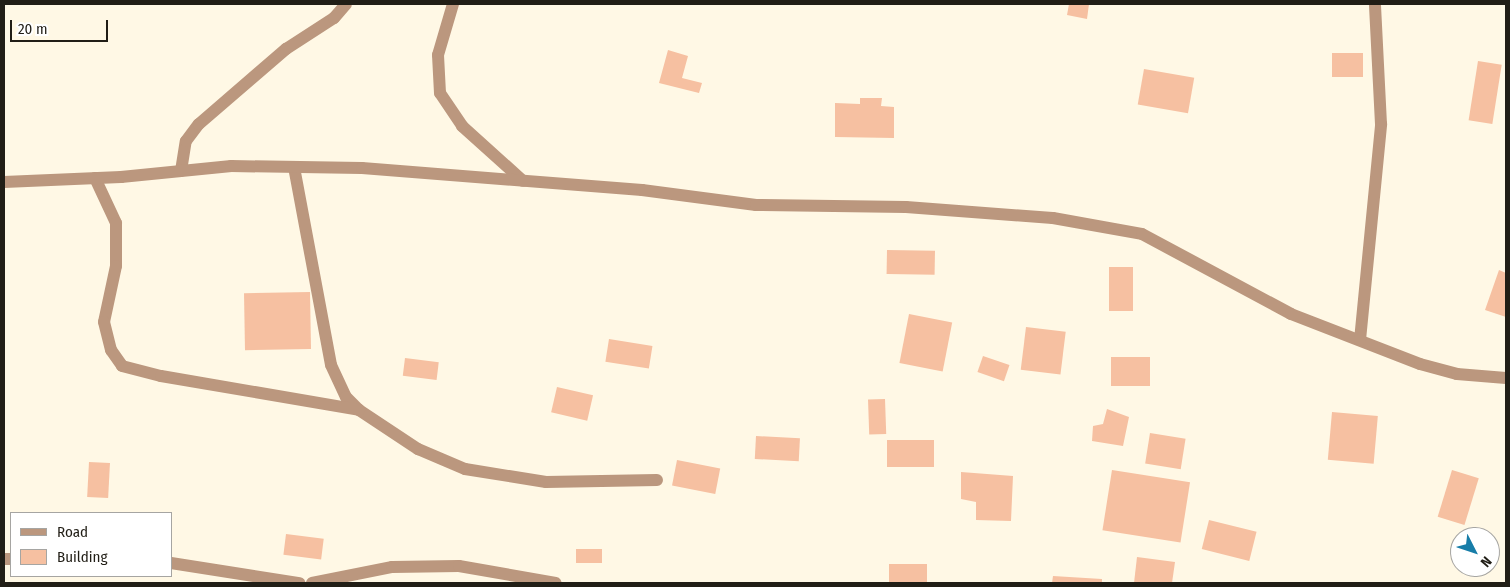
<!DOCTYPE html>
<html>
<head>
<meta charset="utf-8">
<style>
  body { margin:0 }
  #map { position:relative; width:1510px; height:587px; overflow:hidden; background:#fff8e5; font-family:"Fira Sans Condensed",sans-serif }
  div>[style] { position:absolute }
  .building>* { inset:0; background:#f6c0a1; transform-origin:0 0 }
  .minor>* { height:12px; margin:-6px; padding:0 6px; transform-origin:6px; border-radius:6px; background:#bb977e }
  span { translate:-50% -50%; white-space:nowrap; text-align:center; line-height:1.15; -webkit-text-stroke:4px #fff; paint-order:stroke }
  .frame { position:absolute; inset:0; border:5px solid #211e16; pointer-events:none }
  .legend { position:absolute; left:10px; top:512px; width:162px; height:65px; box-sizing:border-box; background:#fff; border:1px solid #a6a5a2; margin:0; padding:6px 9px; list-style:none; font-size:15px; color:#211e16 }
  .legend li { display:flex; align-items:center; gap:10px; height:25px }
  .legend b { width:25px; border:1px solid #a6a5a2 }
  .north { position:absolute; left:1450px; top:527px; width:50px; height:50px; box-sizing:border-box; background:#fff; border:1px solid #a6a5a2; border-radius:50%; rotate:131deg; font-size:14px; font-weight:700; line-height:20px; text-align:center; color:#211e16 }
  .north::after { content:''; display:block; margin:auto; width:18px; height:22px; background:#177da8; clip-path:polygon(50% 0,100% 100%,50% 72%,0 100%) }
  .scale { position:absolute; left:10px; top:20px; width:98px; height:22px; box-sizing:border-box; border:2px solid #211e16; border-top:0; padding-left:6px; font-size:15px; line-height:18px; white-space:nowrap; color:#211e16; -webkit-text-stroke:4px #fff; paint-order:stroke }
</style>
</head>
<body>
<div id="map">
  <div class="building">
    <i style="clip-path:polygon(1069px 4px,1089px 4px,1087px 19px,1067px 15px)"></i>
    <i style="clip-path:polygon(668px 50px,688px 56px,682px 78px,702px 83px,699px 93px,659px 83px)"></i>
    <i style="left:1363px;top:53px;width:24px;height:31px;rotate:90deg"></i>
    <i style="left:1478px;top:61px;width:24px;height:60px;rotate:9deg"></i>
    <i style="left:1144px;top:69px;width:51px;height:36px;rotate:10deg"></i>
    <i style="clip-path:polygon(860px 98px,882px 98px,881px 106px,894px 107px,894px 138px,835px 137px,835px 103px,860px 104px)"></i>
    <i style="left:887px;top:250px;width:48px;height:24px;rotate:1deg"></i>
    <i style="left:1133px;top:267px;width:44px;height:24px;rotate:90deg"></i>
    <i style="clip-path:polygon(1499px 270px,1506px 273px,1506px 317px,1485px 310px)"></i>
    <i style="left:310px;top:292px;width:57px;height:66px;rotate:89deg"></i>
    <i style="left:909px;top:314px;width:44px;height:50px;rotate:11deg"></i>
    <i style="left:1026px;top:327px;width:40px;height:43px;rotate:7deg"></i>
    <i style="left:609px;top:339px;width:44px;height:23px;rotate:9deg"></i>
    <i style="left:983px;top:356px;width:28px;height:17px;rotate:19deg"></i>
    <i style="left:1111px;top:357px;width:39px;height:29px"></i>
    <i style="left:405px;top:358px;width:34px;height:18px;rotate:7deg"></i>
    <i style="left:557px;top:387px;width:37px;height:26px;rotate:13deg"></i>
    <i style="left:885px;top:399px;width:35px;height:17px;rotate:88deg"></i>
    <i style="clip-path:polygon(1107px 409px,1129px 417px,1123px 446px,1092px 441px,1093px 426px,1103px 424px)"></i>
    <i style="left:1332px;top:412px;width:46px;height:48px;rotate:5deg"></i>
    <i style="left:1150px;top:433px;width:36px;height:31px;rotate:9deg"></i>
    <i style="left:756px;top:436px;width:44px;height:23px;rotate:3deg"></i>
    <i style="left:887px;top:440px;width:47px;height:27px"></i>
    <i style="left:677px;top:460px;width:44px;height:26px;rotate:11deg"></i>
    <i style="left:89px;top:462px;width:21px;height:35px;rotate:3deg"></i>
    <i style="left:1112px;top:470px;width:79px;height:61px;rotate:9deg"></i>
    <i style="left:1452px;top:470px;width:28px;height:49px;rotate:17deg"></i>
    <i style="clip-path:polygon(961px 472px,1013px 476px,1011px 521px,976px 520px,976px 502px,961px 499px)"></i>
    <i style="left:1209px;top:520px;width:49px;height:30px;rotate:14deg"></i>
    <i style="left:286px;top:534px;width:38px;height:21px;rotate:7deg"></i>
    <i style="left:602px;top:549px;width:14px;height:26px;rotate:90deg"></i>
    <i style="clip-path:polygon(1137px 557px,1175px 562px,1172px 583px,1134px 583px)"></i>
    <i style="left:889px;top:564px;width:38px;height:19px"></i>
    <i style="clip-path:polygon(1053px 576px,1102px 579px,1102px 583px,1052px 583px)"></i>
  </div>
  <div class="minor">
    <i style="left:453px;top:4px;width:53px;rotate:106.4deg"></i>
    <i style="left:438px;top:55px;width:38px;rotate:87deg"></i>
    <i style="left:440px;top:93px;width:40px;rotate:56deg"></i>
    <i style="left:462px;top:126px;width:82px;rotate:42deg"></i>
    <i style="left:294px;top:167px;width:201px;rotate:79.4deg"></i>
    <i style="left:331px;top:365px;width:35px;rotate:65deg"></i>
    <i style="left:346px;top:397px;width:18px;rotate:45deg"></i>
    <i style="left:359px;top:410px;width:71px;rotate:33.5deg"></i>
    <i style="left:418px;top:449px;width:51px;rotate:23.1deg"></i>
    <i style="left:465px;top:469px;width:82px;rotate:9.1deg"></i>
    <i style="left:546px;top:482px;width:111px;rotate:-1deg"></i>
    <i style="left:181px;top:171px;width:30px;rotate:-81deg"></i>
    <i style="left:186px;top:141px;width:21px;rotate:-53deg"></i>
    <i style="left:199px;top:124px;width:115px;rotate:-40.8deg"></i>
    <i style="left:286px;top:49px;width:57px;rotate:-32.9deg"></i>
    <i style="left:334px;top:18px;width:18px;rotate:-49deg"></i>
    <i style="left:95px;top:178px;width:50px;rotate:65deg"></i>
    <i style="left:116px;top:223px;width:43px;rotate:90deg"></i>
    <i style="left:116px;top:266px;width:57px;rotate:102.1deg"></i>
    <i style="left:104px;top:322px;width:29px;rotate:76deg"></i>
    <i style="left:111px;top:350px;width:19px;rotate:55deg"></i>
    <i style="left:122px;top:366px;width:40px;rotate:14.4deg"></i>
    <i style="left:161px;top:376px;width:201px;rotate:9.7deg"></i>
    <i style="left:4px;top:182px;width:117px;rotate:-2.4deg"></i>
    <i style="left:121px;top:177px;width:111px;rotate:-5.7deg"></i>
    <i style="left:231px;top:166px;width:131px;rotate:0.9deg"></i>
    <i style="left:362px;top:168px;width:281px;rotate:4.5deg"></i>
    <i style="left:642px;top:190px;width:115px;rotate:7.5deg"></i>
    <i style="left:756px;top:205px;width:150px;rotate:0.8deg"></i>
    <i style="left:906px;top:207px;width:147px;rotate:4.3deg"></i>
    <i style="left:1053px;top:218px;width:90px;rotate:10.2deg"></i>
    <i style="left:1142px;top:234px;width:169px;rotate:28.2deg"></i>
    <i style="left:1291px;top:314px;width:138px;rotate:21.2deg"></i>
    <i style="left:1420px;top:364px;width:38px;rotate:15deg"></i>
    <i style="left:1457px;top:374px;width:49px;rotate:4.7deg"></i>
    <i style="left:1360px;top:340px;width:217px;rotate:-84.4deg"></i>
    <i style="left:1381px;top:124px;width:120px;rotate:-92.9deg"></i>
    <i style="left:4px;top:559px;width:7px"></i>
    <i style="left:171px;top:563px;width:130px;rotate:8.9deg"></i>
    <i style="left:312px;top:583px;width:82px;rotate:-11.3deg"></i>
    <i style="left:392px;top:567px;width:67px;rotate:-0.9deg"></i>
    <i style="left:459px;top:566px;width:98px;rotate:9.9deg"></i>
  </div>
  <div class="frame"></div>
  <ul class="legend">
  <li><b style="height:6px;background:#bb977e"></b>Road</li>
  <li><b style="height:14px;background:#f6c0a1"></b>Building</li>
  </ul>
  <div class="north">N</div>
  <div class="scale">20 m</div>
</div>
</body>
</html>
